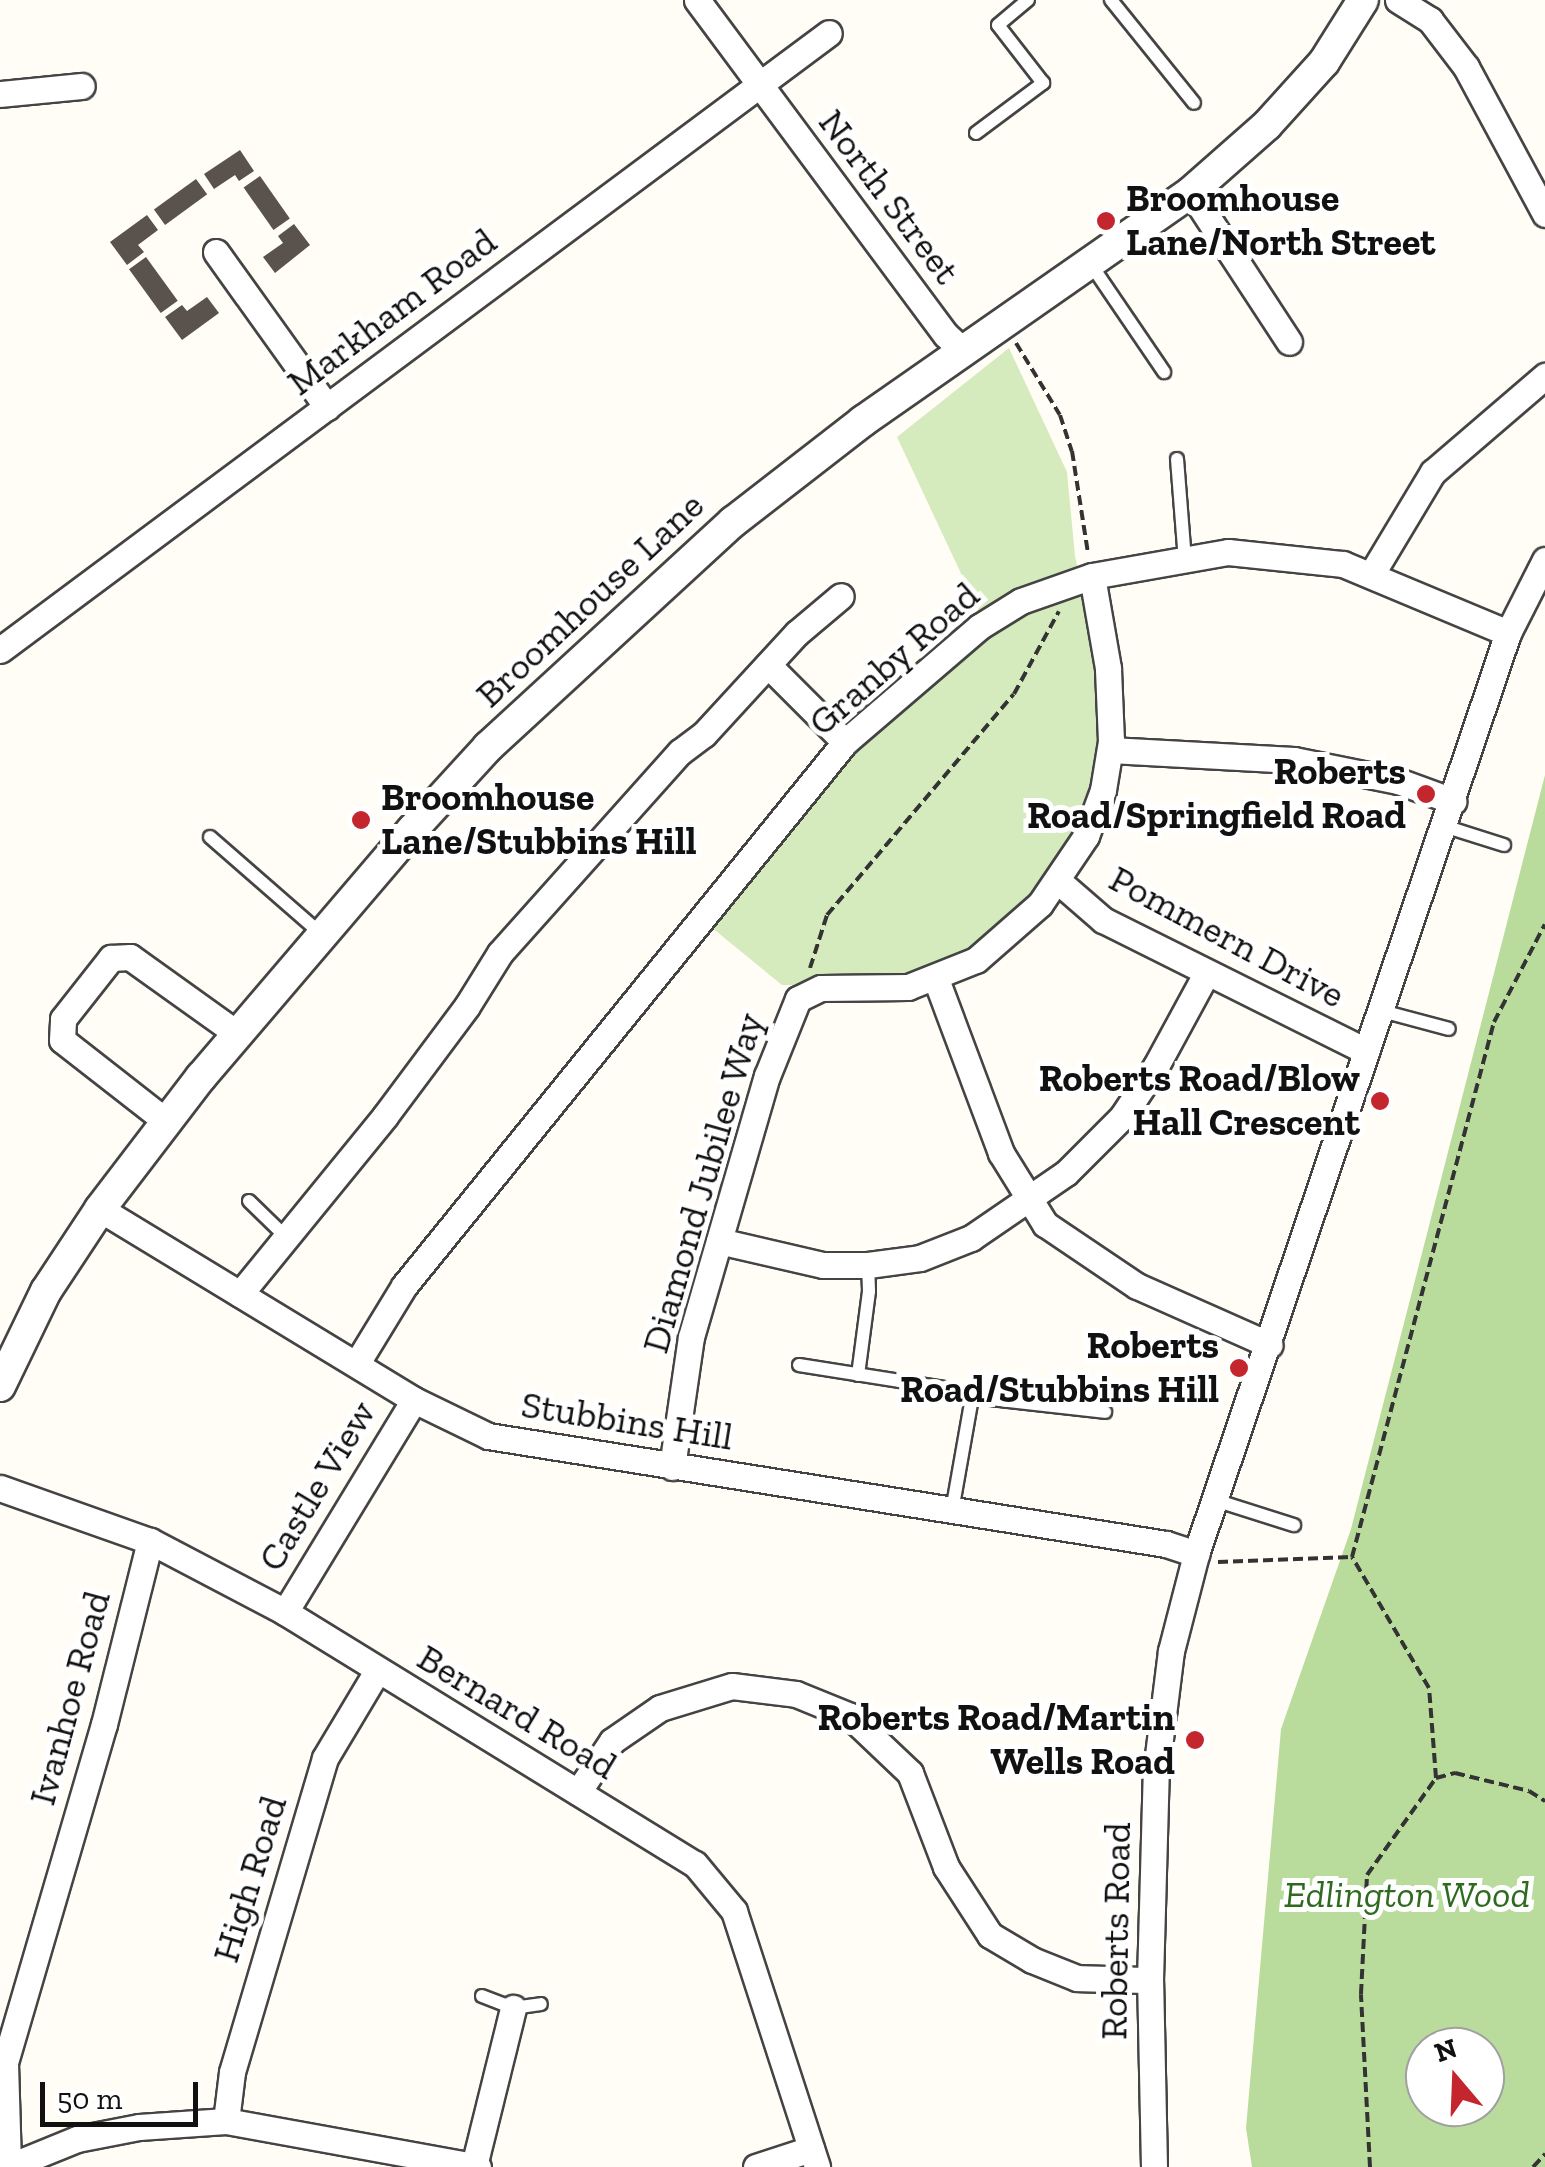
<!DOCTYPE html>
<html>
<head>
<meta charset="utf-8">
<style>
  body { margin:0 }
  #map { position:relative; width:1545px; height:2167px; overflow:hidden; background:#fffdf5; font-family:"Zilla Slab",serif }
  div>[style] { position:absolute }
  .green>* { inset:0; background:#d5ebbd }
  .forest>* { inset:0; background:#b9dc9c }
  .building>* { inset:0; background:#5a524d; transform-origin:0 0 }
  .path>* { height:4px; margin-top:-2px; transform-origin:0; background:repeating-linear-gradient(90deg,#333 0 10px,transparent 0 15px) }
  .roads { filter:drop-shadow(2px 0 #444) drop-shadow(-2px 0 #444) drop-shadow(0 2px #444) drop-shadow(0 -2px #444) }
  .service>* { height:12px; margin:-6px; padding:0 6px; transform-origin:6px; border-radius:6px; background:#fff }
  .minor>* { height:25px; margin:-12.5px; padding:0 12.5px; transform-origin:12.5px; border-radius:12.5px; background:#fff }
  .tertiary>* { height:30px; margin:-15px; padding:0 15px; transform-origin:15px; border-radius:15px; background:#fff }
  .dots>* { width:28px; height:28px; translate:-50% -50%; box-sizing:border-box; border:5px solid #fff; border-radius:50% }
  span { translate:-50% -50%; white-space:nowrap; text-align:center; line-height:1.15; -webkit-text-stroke:10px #fff; paint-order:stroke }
  .street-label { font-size:38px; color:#111 }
  .poi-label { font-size:38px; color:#111; font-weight:700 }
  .left { translate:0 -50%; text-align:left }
  .right { translate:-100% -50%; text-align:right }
  .park-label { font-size:38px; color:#2f6b1f; font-style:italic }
  .north { position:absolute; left:1405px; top:2027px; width:100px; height:100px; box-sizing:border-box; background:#fff; border:2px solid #a0a0a0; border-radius:50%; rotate:341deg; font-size:28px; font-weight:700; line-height:40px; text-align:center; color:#111 }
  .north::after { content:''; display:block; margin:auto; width:35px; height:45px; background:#c4262e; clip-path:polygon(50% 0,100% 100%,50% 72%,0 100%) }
  .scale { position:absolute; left:40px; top:2082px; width:158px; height:45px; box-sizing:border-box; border:5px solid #111; border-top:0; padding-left:12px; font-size:30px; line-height:35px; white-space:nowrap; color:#111; -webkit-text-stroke:8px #fff; paint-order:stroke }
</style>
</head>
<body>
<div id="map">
  <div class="green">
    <i style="clip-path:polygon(1009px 348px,1067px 472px,1075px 556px,1099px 668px,1105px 749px,1078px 838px,1017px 924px,908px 986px,782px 985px,711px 927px,851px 749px,988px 631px,897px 437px)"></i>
  </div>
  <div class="forest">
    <i style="clip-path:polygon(evenodd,1545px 775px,1545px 2167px,1252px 2167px,1246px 2128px,1281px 1729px,1351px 1529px,1545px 775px,1425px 2047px,1485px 2047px,1485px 2107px,1425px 2107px,1425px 2047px)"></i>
  </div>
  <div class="building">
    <i style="clip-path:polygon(240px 150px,254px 171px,239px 181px,235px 175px,214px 189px,204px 174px)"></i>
    <i style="left:260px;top:176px;width:52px;height:20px;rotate:55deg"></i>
    <i style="left:196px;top:179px;width:19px;height:52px;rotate:54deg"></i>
    <i style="clip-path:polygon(147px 215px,158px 230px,138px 245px,144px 252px,127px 265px,110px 242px)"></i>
    <i style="clip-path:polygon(294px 224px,310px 245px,275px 273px,263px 257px,283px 243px,278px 236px)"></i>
    <i style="left:146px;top:257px;width:54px;height:21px;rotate:54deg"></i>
    <i style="clip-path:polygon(207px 297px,219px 313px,182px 340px,165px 317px,182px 305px,187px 311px)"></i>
  </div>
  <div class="path">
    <i style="left:1016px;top:343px;width:84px;rotate:58.6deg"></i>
    <i style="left:1060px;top:415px;width:38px;rotate:72deg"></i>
    <i style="left:1072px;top:451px;width:103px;rotate:81.1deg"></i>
    <i style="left:810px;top:968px;width:56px;rotate:-72.2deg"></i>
    <i style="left:827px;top:915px;width:289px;rotate:-49.8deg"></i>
    <i style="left:1014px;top:694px;width:94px;rotate:-61.5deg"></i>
    <i style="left:1218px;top:1562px;width:134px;rotate:-2.1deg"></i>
    <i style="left:1436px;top:1778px;width:20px;rotate:-15deg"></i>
    <i style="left:1455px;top:1773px;width:76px;rotate:13.7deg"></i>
    <i style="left:1529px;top:1791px;width:19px;rotate:32deg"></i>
    <i style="left:1370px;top:2167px;width:173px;rotate:-93deg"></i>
    <i style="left:1361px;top:1994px;width:119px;rotate:-87.1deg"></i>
    <i style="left:1367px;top:1875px;width:119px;rotate:-54.6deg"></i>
    <i style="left:1436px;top:1778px;width:90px;rotate:-94.4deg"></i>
    <i style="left:1429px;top:1688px;width:152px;rotate:-120.4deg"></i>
    <i style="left:1352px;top:1557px;width:554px;rotate:-75.14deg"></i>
    <i style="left:1494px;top:1022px;width:110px;rotate:-62.5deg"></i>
    <i style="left:1533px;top:2167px;width:18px;rotate:-47deg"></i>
  </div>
  <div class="roads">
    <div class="service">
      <i style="left:1111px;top:0;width:132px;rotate:51.1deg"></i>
      <i style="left:976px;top:133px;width:84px;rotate:-36.7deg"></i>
      <i style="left:1043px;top:83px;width:73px;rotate:-127.8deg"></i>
      <i style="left:998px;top:25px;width:39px;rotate:-40deg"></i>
      <i style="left:1090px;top:263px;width:132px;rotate:55.8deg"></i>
      <i style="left:1177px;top:459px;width:101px;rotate:85.5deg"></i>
      <i style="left:1444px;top:826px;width:63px;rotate:17.6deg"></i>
      <i style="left:210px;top:837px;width:147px;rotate:41.1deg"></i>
      <i style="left:1382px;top:1011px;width:69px;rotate:15deg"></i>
      <i style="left:249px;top:1201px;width:52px;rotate:44.2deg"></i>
      <i style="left:799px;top:1365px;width:147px;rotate:9deg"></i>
      <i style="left:858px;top:1375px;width:85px;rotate:-82.5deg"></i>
      <i style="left:869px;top:1291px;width:26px;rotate:-92deg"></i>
      <i style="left:1215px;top:1500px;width:83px;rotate:17.6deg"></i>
      <i style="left:952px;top:1511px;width:116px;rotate:-80deg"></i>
      <i style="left:972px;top:1397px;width:134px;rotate:6.4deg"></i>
      <i style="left:482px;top:1996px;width:33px;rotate:21deg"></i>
      <i style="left:513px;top:2008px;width:28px;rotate:-8deg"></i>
    </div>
    <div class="minor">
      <i style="left:697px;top:0;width:417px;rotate:53.4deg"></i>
      <i style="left:946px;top:335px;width:22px;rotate:43deg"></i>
      <i style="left:1398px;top:0;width:38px;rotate:32deg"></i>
      <i style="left:1430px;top:20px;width:59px;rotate:52.5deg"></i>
      <i style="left:1466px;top:67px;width:167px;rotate:61.7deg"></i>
      <i style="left:0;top:94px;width:82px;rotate:-5.6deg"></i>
      <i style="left:1191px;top:192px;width:179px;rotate:56.8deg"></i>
      <i style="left:216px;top:252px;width:191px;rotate:54.4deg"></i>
      <i style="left:1371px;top:575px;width:120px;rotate:-59deg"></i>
      <i style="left:1433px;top:472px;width:148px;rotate:-40.6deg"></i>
      <i style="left:0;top:650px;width:1033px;rotate:-36.66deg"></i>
      <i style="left:768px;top:665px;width:109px;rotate:45deg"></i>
      <i style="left:1110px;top:750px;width:184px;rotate:3.1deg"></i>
      <i style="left:1294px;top:760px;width:106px;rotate:11.4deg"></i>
      <i style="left:1398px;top:781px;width:59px;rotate:20deg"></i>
      <i style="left:1058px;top:881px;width:60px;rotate:40.9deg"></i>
      <i style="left:1103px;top:920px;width:294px;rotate:26.5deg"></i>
      <i style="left:936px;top:979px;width:186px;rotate:69.5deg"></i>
      <i style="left:1001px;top:1153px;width:84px;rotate:58.2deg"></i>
      <i style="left:1045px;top:1224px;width:111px;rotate:34deg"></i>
      <i style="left:1137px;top:1286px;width:145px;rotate:23.9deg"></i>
      <i style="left:167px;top:1122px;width:133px;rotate:-142deg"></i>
      <i style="left:62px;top:1040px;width:21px;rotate:-87deg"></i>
      <i style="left:63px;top:1019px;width:78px;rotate:-51.8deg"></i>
      <i style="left:111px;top:958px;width:19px;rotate:-3deg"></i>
      <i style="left:130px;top:957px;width:130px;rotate:35.6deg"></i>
      <i style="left:100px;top:1209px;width:368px;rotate:31.3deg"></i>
      <i style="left:414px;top:1400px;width:82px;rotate:25.9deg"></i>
      <i style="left:488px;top:1436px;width:687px;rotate:9.05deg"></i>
      <i style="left:1166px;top:1544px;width:32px;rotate:18deg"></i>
      <i style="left:719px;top:1241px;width:107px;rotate:13deg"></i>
      <i style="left:823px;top:1265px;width:45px"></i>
      <i style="left:868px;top:1265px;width:52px;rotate:-7.7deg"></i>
      <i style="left:920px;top:1258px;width:55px;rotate:-21.4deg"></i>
      <i style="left:971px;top:1238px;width:115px;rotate:-34.4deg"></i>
      <i style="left:1066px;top:1173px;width:79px;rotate:-45deg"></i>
      <i style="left:1122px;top:1117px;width:61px;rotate:-56.3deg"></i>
      <i style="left:1156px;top:1066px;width:105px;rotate:-61.5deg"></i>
      <i style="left:240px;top:1294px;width:230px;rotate:-50.8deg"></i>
      <i style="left:385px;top:1116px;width:137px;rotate:-53.3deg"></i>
      <i style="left:467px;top:1006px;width:62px;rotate:-58.1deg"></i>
      <i style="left:500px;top:953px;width:270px;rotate:-48.2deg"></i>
      <i style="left:680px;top:752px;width:30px;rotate:-37deg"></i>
      <i style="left:704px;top:734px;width:137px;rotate:-47.4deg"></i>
      <i style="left:797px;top:633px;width:57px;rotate:-40.1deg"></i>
      <i style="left:357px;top:1363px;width:90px;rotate:-58.6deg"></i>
      <i style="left:404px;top:1286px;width:700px;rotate:-50.97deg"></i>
      <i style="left:845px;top:742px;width:177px;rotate:-40.6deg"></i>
      <i style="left:979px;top:627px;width:49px;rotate:-31.8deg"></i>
      <i style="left:1021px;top:601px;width:75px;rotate:-19.4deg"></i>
      <i style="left:1092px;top:576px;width:138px;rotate:-10deg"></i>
      <i style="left:1228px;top:552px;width:116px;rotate:6deg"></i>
      <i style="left:1343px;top:564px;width:179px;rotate:22.7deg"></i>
      <i style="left:672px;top:1467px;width:131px;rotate:-81.7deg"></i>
      <i style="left:691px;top:1337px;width:272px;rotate:-73.8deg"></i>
      <i style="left:767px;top:1076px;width:83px;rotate:-68.1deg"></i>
      <i style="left:798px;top:999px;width:25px;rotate:-26deg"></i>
      <i style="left:821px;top:988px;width:87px;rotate:-0.7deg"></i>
      <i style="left:908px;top:987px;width:73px;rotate:-21.7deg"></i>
      <i style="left:976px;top:960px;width:85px;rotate:-41.2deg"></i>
      <i style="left:1040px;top:904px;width:82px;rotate:-55.9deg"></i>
      <i style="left:1086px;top:836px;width:49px;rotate:-69.7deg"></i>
      <i style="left:1103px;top:790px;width:50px;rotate:-80.7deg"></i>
      <i style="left:1111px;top:741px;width:73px;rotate:-92.4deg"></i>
      <i style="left:1108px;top:668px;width:93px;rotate:-99.9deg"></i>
      <i style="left:0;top:1488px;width:159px;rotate:19.5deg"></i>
      <i style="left:150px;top:1541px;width:153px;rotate:27.7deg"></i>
      <i style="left:285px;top:1612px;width:481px;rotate:31.6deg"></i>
      <i style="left:695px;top:1864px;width:61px;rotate:50.3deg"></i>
      <i style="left:734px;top:1911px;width:269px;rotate:72deg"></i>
      <i style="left:150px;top:1541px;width:189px;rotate:104.1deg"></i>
      <i style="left:104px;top:1724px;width:353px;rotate:106.3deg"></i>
      <i style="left:5px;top:2063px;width:104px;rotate:88.3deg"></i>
      <i style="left:8px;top:2167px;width:74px;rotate:-22.1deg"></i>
      <i style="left:77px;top:2139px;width:63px;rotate:-11deg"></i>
      <i style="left:139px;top:2127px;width:87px;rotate:-3.9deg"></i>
      <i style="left:226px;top:2121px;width:256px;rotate:10.3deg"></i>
      <i style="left:285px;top:1612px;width:248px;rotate:-58.7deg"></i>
      <i style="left:578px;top:1792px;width:61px;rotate:-56.3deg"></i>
      <i style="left:612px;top:1741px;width:58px;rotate:-34.5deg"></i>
      <i style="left:660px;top:1708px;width:75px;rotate:-17deg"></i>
      <i style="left:732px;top:1686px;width:64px;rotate:7.1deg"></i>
      <i style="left:796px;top:1694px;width:58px;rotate:22.2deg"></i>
      <i style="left:850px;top:1716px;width:83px;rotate:43.5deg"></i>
      <i style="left:910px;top:1773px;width:101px;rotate:69deg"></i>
      <i style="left:946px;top:1867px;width:81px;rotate:57.1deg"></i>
      <i style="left:990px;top:1935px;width:49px;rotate:30.8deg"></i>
      <i style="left:1032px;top:1960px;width:48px;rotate:21.8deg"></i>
      <i style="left:1077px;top:1978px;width:73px;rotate:1.6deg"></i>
      <i style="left:226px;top:2121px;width:49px;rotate:-83deg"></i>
      <i style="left:232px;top:2072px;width:327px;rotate:-73.5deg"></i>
      <i style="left:325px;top:1758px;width:101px;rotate:-59.1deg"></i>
      <i style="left:474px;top:2166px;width:163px;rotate:-76.1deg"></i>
      <i style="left:756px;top:2167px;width:58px;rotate:-18.1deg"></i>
      <i style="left:1154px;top:2167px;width:187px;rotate:-91.2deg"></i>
      <i style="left:1150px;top:1980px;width:209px;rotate:-88.4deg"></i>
      <i style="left:1156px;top:1771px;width:121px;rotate:-82.9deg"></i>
      <i style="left:1171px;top:1651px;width:100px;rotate:-75.5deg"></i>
      <i style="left:1196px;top:1554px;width:972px;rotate:-71.29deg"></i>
      <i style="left:1508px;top:633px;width:82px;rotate:-63.1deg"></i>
    </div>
    <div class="tertiary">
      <i style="left:0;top:1386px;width:106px;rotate:-64.2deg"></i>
      <i style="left:46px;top:1291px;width:98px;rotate:-56.6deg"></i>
      <i style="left:100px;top:1209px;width:166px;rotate:-52.6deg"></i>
      <i style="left:201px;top:1077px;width:325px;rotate:-49.5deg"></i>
      <i style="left:412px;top:830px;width:113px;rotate:-47.5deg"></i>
      <i style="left:488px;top:747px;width:333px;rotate:-42.6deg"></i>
      <i style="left:733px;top:522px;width:165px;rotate:-37.8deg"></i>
      <i style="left:863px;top:421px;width:400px;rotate:-34.9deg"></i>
      <i style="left:1191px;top:192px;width:101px;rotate:-41.4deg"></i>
      <i style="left:1267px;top:125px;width:85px;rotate:-47.9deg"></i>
      <i style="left:1324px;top:62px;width:73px;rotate:-57.8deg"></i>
    </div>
  </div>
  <div class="dots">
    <i style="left:1106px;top:221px;background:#c4262e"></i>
    <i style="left:1426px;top:794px;background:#c4262e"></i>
    <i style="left:361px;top:820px;background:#c4262e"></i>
    <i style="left:1380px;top:1101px;background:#c4262e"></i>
    <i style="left:1239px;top:1368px;background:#c4262e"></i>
    <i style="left:1195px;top:1740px;background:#c4262e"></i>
  </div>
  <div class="street-label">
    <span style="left:889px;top:197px;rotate:53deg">North Street</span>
    <span style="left:392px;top:312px;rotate:-37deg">Markham Road</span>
    <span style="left:590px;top:600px;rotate:-43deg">Broomhouse Lane</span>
    <span style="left:894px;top:659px;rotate:-41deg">Granby Road</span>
    <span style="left:1227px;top:937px;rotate:28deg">Pommern Drive</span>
    <span style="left:703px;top:1183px;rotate:-74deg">Diamond Jubilee Way</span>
    <span style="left:627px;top:1421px;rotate:9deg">Stubbins Hill</span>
    <span style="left:317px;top:1486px;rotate:-59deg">Castle View</span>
    <span style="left:70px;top:1698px;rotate:-75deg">Ivanhoe Road</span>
    <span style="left:517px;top:1712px;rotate:31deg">Bernard Road</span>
    <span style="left:250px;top:1879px;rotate:-73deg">High Road</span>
    <span style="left:1116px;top:1931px;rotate:-89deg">Roberts Road</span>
  </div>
  <div class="poi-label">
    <span class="left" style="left:1126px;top:221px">Broomhouse<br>Lane/North Street</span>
    <span class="right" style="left:1406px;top:794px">Roberts<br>Road/Springfield Road</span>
    <span class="left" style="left:381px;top:820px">Broomhouse<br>Lane/Stubbins Hill</span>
    <span class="right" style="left:1360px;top:1101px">Roberts Road/Blow<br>Hall Crescent</span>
    <span class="right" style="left:1219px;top:1368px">Roberts<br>Road/Stubbins Hill</span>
    <span class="right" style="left:1175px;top:1740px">Roberts Road/Martin<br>Wells Road</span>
  </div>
  <div class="park-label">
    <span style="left:1407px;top:1895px">Edlington Wood</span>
  </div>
  <div class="north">N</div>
  <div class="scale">50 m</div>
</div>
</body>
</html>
